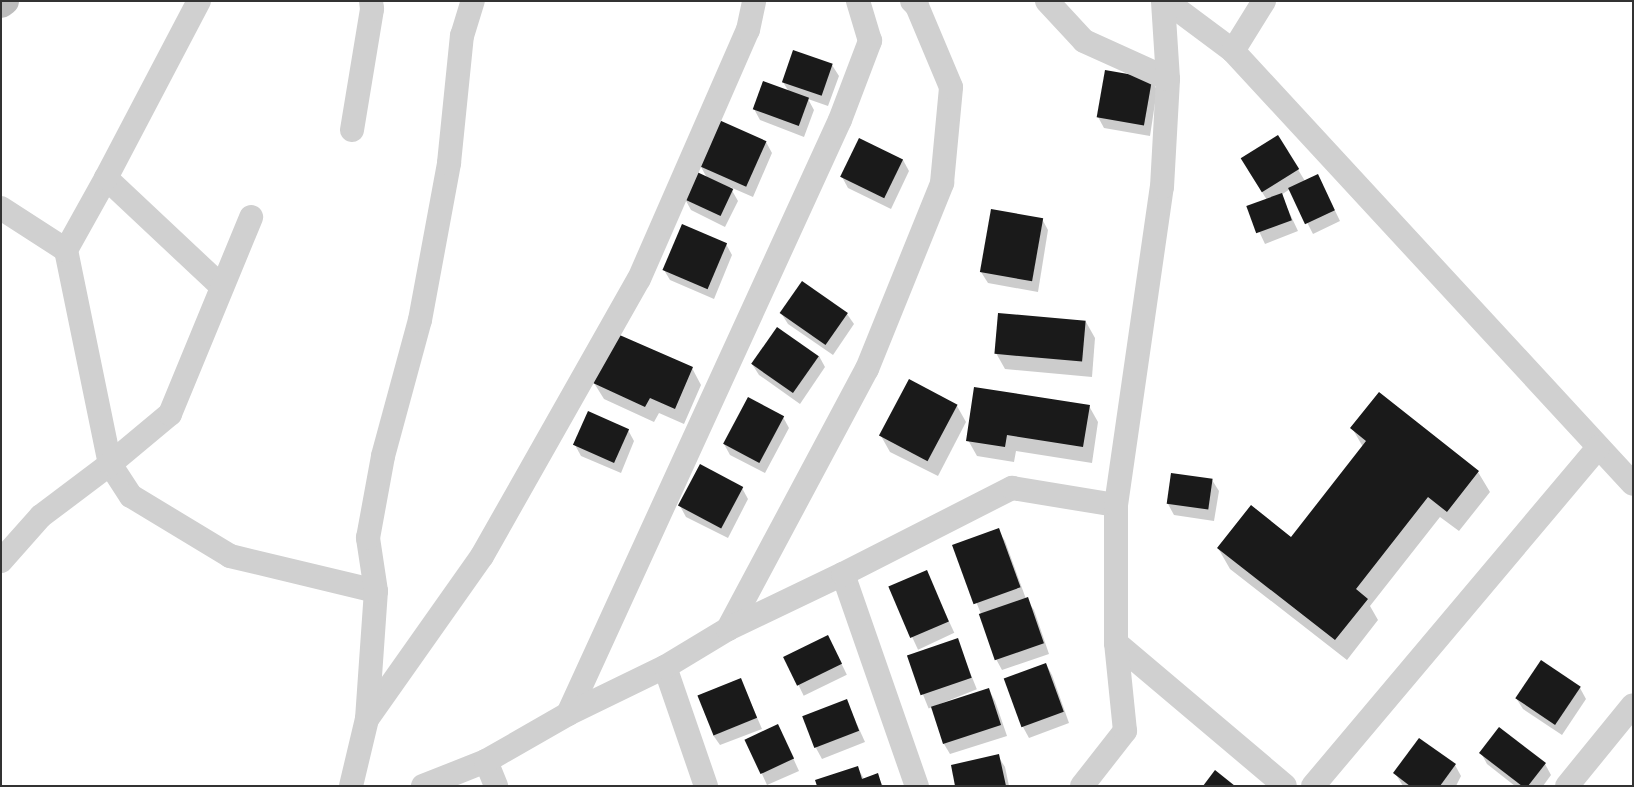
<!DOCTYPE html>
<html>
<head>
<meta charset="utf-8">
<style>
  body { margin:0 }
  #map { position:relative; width:1634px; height:787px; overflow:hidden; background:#fff; font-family:Figtree,sans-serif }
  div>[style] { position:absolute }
  .shadow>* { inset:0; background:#0003; transform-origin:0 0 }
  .building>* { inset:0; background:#1a1a1a; transform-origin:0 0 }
  .street>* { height:24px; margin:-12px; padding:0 12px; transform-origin:12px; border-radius:12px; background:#d0d0d0 }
  .secondary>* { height:28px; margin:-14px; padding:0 14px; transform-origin:14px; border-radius:14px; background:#bdbdbd }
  span { translate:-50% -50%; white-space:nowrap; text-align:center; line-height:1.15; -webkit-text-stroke:5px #fff; paint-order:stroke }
  .frame { position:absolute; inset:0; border:2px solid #333; pointer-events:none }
</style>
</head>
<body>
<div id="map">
  <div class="shadow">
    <i style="clip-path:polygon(832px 65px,839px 76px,828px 106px,808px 99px,814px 110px,804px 137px,760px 120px,754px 109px,789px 92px,783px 82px)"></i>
    <i style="clip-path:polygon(1151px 79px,1157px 90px,1150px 136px,1104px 128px,1098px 117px)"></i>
    <i style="clip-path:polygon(1278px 137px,1305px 181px,1323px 186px,1340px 221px,1313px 234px,1290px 189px,1281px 195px,1298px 231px,1265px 244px,1248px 208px,1267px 200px,1248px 170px)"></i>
    <i style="clip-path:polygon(860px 140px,903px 160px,909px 171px,891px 209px,848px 188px,842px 177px)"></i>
    <i style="clip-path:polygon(766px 142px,772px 153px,753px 197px,730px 187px,738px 201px,725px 227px,691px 210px,685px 199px,707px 178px,700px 165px)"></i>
    <i style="clip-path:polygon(1042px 219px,1048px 230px,1038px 292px,988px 283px,981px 272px)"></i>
    <i style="clip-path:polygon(726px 244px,732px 255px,714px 299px,670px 280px,664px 270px)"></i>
    <i style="clip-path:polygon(781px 313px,847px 314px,854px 324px,833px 355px,788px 324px)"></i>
    <i style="clip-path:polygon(1086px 322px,1095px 338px,1092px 377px,1005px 369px,996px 353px)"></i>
    <i style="clip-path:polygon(819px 356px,825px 367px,800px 404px,759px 375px,752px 364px)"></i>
    <i style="clip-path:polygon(692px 368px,701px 385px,684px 424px,659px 413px,654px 422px,604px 399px,594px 383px)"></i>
    <i style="clip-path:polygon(957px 406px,966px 422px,938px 476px,890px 452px,881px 436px)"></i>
    <i style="clip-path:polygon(1089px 406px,1098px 422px,1092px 463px,1016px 451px,1014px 462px,977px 456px,968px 440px)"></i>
    <i style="clip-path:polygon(783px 417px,789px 428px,765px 473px,730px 455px,724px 444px)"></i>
    <i style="clip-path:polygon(1352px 428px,1478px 472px,1490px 492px,1459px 531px,1440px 517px,1370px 606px,1378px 620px,1347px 660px,1230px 569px,1218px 548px,1291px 538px,1363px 447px)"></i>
    <i style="clip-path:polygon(628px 430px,634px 441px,621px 473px,581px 456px,575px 445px)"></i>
    <i style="clip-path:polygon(1212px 480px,1219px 491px,1214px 521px,1174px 515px,1168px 504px)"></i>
    <i style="clip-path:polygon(742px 488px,748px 499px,728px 538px,686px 517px,680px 506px)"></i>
    <i style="clip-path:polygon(998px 530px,1005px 541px,1026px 599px,1034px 610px,1049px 654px,1002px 670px,996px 659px,981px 614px,954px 546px)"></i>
    <i style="left:926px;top:572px;width:67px;height:40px;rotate:65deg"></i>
    <i style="left:828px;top:636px;width:43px;height:48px;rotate:64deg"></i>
    <i style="left:957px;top:640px;width:53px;height:52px;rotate:68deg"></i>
    <i style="clip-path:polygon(1046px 664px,1052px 675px,1069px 723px,1029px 738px,1023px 727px)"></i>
    <i style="clip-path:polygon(741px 680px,762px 729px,720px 745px,713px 735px)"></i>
    <i style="clip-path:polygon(1580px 688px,1586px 699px,1562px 735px,1523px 709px,1516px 698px)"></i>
    <i style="clip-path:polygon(989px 690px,995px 701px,1007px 736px,950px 754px,944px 744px)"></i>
    <i style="clip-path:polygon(846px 700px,865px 742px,822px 759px,816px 748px)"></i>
    <i style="clip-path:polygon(783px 736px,799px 771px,767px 785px,746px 739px)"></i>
    <i style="clip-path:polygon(1481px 753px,1545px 764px,1551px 775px,1543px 786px,1515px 786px,1487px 764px)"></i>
    <i style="clip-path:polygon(998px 756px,1005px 767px,1009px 786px,957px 786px)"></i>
    <i style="clip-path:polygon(1455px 765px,1461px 776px,1456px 786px,1403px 786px,1395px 773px)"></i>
    <i style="clip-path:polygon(858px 768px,864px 779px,877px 775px,883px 786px,818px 786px)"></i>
  </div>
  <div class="building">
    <i style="left:793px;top:50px;width:42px;height:34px;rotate:19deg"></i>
    <i style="left:1105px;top:70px;width:48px;height:48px;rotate:10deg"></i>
    <i style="left:763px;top:81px;width:49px;height:30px;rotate:20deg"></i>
    <i style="left:719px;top:120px;width:52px;height:50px;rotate:24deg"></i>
    <i style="left:1278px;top:135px;width:40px;height:44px;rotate:58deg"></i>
    <i style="left:859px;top:138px;width:49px;height:43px;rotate:26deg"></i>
    <i style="left:697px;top:172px;width:40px;height:30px;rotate:25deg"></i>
    <i style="left:1318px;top:174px;width:40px;height:33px;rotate:65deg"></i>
    <i style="left:1282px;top:193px;width:29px;height:38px;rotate:70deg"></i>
    <i style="left:991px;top:209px;width:53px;height:64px;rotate:10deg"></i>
    <i style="left:682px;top:224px;width:49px;height:50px;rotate:23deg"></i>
    <i style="left:802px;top:281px;width:56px;height:39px;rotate:35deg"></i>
    <i style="left:998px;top:313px;width:88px;height:41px;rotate:5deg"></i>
    <i style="left:777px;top:327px;width:51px;height:45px;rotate:35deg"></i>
    <i style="clip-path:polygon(615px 333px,693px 367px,675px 409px,650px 398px,645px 407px,593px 383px)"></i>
    <i style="left:909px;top:379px;width:55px;height:64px;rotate:28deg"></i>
    <i style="clip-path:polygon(974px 387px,1090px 405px,1083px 447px,1007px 435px,1005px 447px,966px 441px)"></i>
    <i style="clip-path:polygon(1379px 392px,1479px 471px,1447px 512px,1428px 497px,1356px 589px,1368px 599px,1335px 640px,1217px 548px,1251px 505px,1291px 537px,1366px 441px,1350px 428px)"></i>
    <i style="left:748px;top:397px;width:41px;height:53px;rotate:28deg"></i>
    <i style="left:588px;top:411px;width:45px;height:37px;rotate:24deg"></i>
    <i style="left:700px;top:464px;width:49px;height:47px;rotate:28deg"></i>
    <i style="left:1171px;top:473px;width:42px;height:31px;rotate:8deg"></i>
    <i style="left:999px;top:528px;width:63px;height:50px;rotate:70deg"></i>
    <i style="left:927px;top:570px;width:56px;height:42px;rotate:67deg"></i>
    <i style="left:1028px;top:597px;width:49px;height:52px;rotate:71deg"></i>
    <i style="left:828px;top:635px;width:32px;height:50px;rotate:64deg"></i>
    <i style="left:958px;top:638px;width:42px;height:54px;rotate:71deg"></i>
    <i style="left:1541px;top:660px;width:48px;height:46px;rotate:34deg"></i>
    <i style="left:1046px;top:663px;width:52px;height:45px;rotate:70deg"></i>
    <i style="left:741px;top:678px;width:43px;height:47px;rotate:68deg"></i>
    <i style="left:989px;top:688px;width:39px;height:61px;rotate:72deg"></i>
    <i style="left:847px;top:699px;width:34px;height:48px;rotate:69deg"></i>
    <i style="left:778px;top:724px;width:38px;height:37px;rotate:65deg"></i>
    <i style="clip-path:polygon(1499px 727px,1546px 763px,1528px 786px,1522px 786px,1479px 753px)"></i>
    <i style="clip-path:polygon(1419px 738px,1456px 764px,1440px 786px,1410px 786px,1393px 773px)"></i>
    <i style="clip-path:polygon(999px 754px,1006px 786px,955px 786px,951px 765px)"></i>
    <i style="clip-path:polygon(858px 766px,862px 779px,878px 773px,882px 786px,817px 786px,815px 780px)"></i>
    <i style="clip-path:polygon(1215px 770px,1235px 786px,1203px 786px)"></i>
  </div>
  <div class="street">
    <i style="left:1047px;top:1px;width:54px;rotate:47.2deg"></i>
    <i style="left:1084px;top:41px;width:92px;rotate:24.3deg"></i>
    <i style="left:1166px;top:1px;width:84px;rotate:36.7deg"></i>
    <i style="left:1233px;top:51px;width:589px;rotate:47.27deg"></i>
    <i style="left:1233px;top:51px;width:59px;rotate:-58.2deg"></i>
    <i style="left:352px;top:130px;width:123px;rotate:-80.6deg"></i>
    <i style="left:372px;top:9px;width:8px;rotate:-97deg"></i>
    <i style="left:106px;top:178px;width:159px;rotate:43.2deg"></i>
    <i style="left:1px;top:208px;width:77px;rotate:32.9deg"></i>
    <i style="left:66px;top:250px;width:218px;rotate:78.4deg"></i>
    <i style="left:110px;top:464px;width:38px;rotate:57deg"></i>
    <i style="left:131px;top:496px;width:116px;rotate:31.2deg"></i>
    <i style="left:230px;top:556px;width:150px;rotate:13.5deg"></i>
    <i style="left:66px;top:250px;width:82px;rotate:-60.9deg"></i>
    <i style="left:106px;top:178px;width:200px;rotate:-62.3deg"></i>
    <i style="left:1px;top:561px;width:60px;rotate:-48.4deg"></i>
    <i style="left:41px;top:516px;width:86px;rotate:-37deg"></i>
    <i style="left:110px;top:464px;width:78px;rotate:-39.8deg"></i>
    <i style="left:170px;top:414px;width:213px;rotate:-67.6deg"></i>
    <i style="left:843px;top:574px;width:225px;rotate:70.8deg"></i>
    <i style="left:728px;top:629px;width:295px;rotate:-61.9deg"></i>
    <i style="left:867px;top:369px;width:201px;rotate:-68deg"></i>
    <i style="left:942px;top:183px;width:96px;rotate:-84.6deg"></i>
    <i style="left:951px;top:87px;width:88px;rotate:-112.8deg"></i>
    <i style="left:917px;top:6px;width:7px;rotate:-135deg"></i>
    <i style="left:1116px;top:643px;width:221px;rotate:40.2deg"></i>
    <i style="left:665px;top:667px;width:126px;rotate:71deg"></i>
    <i style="left:568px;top:714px;width:653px;rotate:-65.4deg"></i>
    <i style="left:840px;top:120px;width:85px;rotate:-69.2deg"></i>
    <i style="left:870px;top:41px;width:42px;rotate:-106.7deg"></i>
    <i style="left:367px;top:719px;width:199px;rotate:-54.8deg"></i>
    <i style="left:482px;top:556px;width:318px;rotate:-60.5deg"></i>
    <i style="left:639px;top:279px;width:272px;rotate:-66.4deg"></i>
    <i style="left:748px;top:30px;width:30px;rotate:-78deg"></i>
    <i style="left:486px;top:761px;width:27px;rotate:68deg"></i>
    <i style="left:351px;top:786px;width:69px;rotate:-76.6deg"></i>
    <i style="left:367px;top:719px;width:128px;rotate:-86deg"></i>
    <i style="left:376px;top:591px;width:54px;rotate:-98.6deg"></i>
    <i style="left:368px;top:538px;width:83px;rotate:-79.6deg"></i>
    <i style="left:383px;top:456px;width:141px;rotate:-74.8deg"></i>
    <i style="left:420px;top:320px;width:160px;rotate:-79.5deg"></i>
    <i style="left:449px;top:163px;width:128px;rotate:-84.2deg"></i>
    <i style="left:462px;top:36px;width:37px;rotate:-73deg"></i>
    <i style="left:423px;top:786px;width:68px;rotate:-21.6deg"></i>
    <i style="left:486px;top:761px;width:95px;rotate:-29.8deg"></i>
    <i style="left:568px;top:714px;width:108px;rotate:-25.9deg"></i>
    <i style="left:665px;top:667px;width:74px;rotate:-31.1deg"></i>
    <i style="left:728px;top:629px;width:127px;rotate:-25.6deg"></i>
    <i style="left:843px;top:574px;width:190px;rotate:-27deg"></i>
    <i style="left:1012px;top:488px;width:105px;rotate:9.3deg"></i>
    <i style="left:1082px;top:786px;width:70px;rotate:-52deg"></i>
    <i style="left:1125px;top:731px;width:88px;rotate:-95.8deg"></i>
    <i style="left:1116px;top:643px;width:138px;rotate:-90deg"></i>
    <i style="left:1116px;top:505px;width:321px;rotate:-81.8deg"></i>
    <i style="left:1162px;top:187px;width:108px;rotate:-86.8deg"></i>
    <i style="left:1168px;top:79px;width:78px;rotate:-93.7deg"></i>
    <i style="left:1313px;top:786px;width:443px;rotate:-49.9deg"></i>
    <i style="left:1567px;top:786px;width:104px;rotate:-50.8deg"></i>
  </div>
  <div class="secondary">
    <i style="left:1px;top:4px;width:5px;rotate:-37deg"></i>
  </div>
  <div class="frame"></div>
</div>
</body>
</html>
